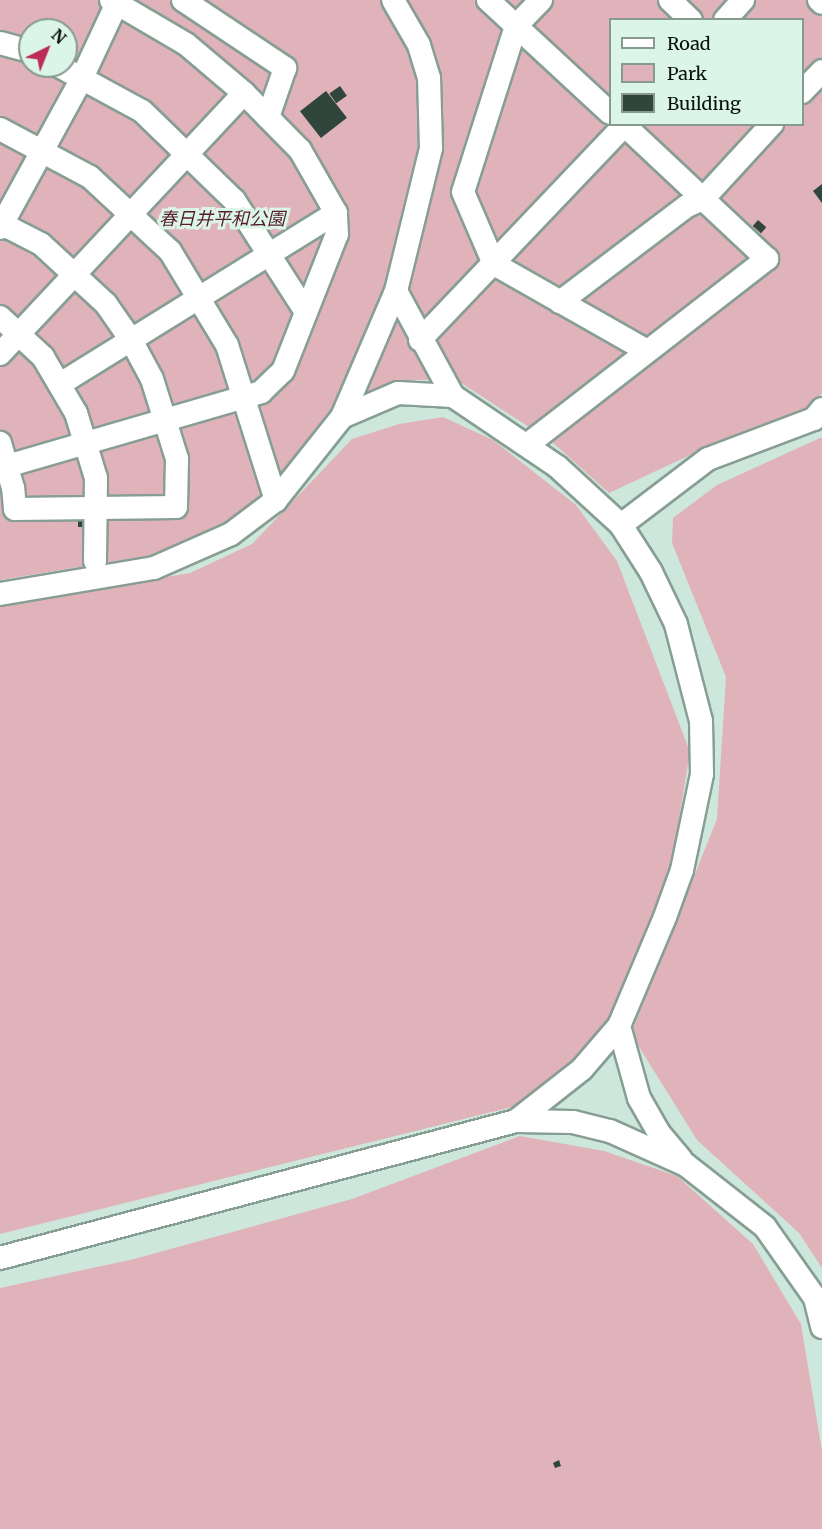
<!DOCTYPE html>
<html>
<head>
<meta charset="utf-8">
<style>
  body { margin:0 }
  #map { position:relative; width:822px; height:1529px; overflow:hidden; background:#cee7dc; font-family:Merriweather,"Noto Sans JP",serif }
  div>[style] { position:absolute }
  .green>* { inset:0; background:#e0b3ba }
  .building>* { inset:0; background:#30453c; transform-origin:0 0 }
  .roads { filter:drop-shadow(2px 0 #879e94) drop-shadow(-2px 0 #879e94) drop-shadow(0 2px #879e94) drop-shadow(0 -2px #879e94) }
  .minor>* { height:22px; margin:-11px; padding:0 11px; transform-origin:11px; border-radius:11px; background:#fff }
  span { translate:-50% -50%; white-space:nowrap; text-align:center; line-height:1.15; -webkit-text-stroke:6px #dcf5e9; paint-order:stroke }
  .park-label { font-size:18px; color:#571b2a; font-style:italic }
  .legend { position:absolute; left:609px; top:18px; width:195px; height:108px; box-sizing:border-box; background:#dcf5e9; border:2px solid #879990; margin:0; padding:8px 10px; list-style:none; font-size:18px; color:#070f0b }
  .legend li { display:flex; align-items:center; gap:12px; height:30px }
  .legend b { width:30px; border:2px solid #879990 }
  .north { position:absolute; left:18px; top:18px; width:60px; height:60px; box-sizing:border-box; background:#dcf5e9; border:2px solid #879990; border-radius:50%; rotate:43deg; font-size:16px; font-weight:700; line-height:24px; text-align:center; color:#070f0b }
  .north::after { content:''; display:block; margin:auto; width:21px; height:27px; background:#bb2c58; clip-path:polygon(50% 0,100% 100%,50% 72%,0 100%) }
</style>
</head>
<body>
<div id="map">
  <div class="green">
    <i style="clip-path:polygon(evenodd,0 0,822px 0,822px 393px,809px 411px,701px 450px,609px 493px,552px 442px,455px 379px,394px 381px,333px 408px,303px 452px,263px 498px,223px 527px,160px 554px,0 580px,0 0,610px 20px,802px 20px,802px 124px,610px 124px,610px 20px,0 0,30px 30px,66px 30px,66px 66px,30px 66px,30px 30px)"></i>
    <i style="clip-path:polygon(443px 417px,493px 440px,576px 505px,617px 561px,690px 752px,670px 874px,608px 1026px,563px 1072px,516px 1106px,0 1234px,0 604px,190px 573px,252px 544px,352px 439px,399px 424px)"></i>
    <i style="clip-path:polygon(822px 437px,822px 1268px,799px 1233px,697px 1140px,631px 1034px,717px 819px,726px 677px,672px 543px,673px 518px,717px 485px)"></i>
    <i style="clip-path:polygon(520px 1136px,604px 1151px,677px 1176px,753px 1244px,801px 1324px,822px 1451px,822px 1529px,0 1529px,0 1288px,134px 1259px,352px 1199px)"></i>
  </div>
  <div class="building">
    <i style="left:340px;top:86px;width:12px;height:13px;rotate:55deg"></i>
    <i style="left:326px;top:91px;width:34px;height:33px;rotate:52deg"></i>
    <i style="clip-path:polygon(822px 184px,822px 203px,813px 191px)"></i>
    <i style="left:758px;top:220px;width:11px;height:8px;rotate:41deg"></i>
    <i style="left:78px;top:516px;width:8px;height:11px"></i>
    <i style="clip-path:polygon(559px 1460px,561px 1466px,555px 1468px,553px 1463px)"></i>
  </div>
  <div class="roads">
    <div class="minor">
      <i style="left:183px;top:0;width:123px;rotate:33.7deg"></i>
      <i style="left:285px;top:68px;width:52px;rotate:109.1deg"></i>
      <i style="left:488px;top:0;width:166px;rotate:42.8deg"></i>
      <i style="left:541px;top:0;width:36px;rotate:134deg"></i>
      <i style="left:516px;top:26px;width:174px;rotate:107.7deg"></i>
      <i style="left:463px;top:192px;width:78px;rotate:66.7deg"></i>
      <i style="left:494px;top:264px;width:176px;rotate:29.6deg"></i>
      <i style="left:670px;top:0;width:29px;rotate:44deg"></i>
      <i style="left:819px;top:0;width:4px;rotate:45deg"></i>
      <i style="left:725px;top:20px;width:27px;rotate:-48deg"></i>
      <i style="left:0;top:43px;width:31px;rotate:15deg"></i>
      <i style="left:59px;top:66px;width:94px;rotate:28.5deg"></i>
      <i style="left:142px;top:111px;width:128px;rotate:44.1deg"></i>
      <i style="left:234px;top:200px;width:133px;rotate:57.3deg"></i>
      <i style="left:802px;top:92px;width:29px;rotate:-46deg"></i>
      <i style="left:0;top:129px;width:102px;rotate:28.1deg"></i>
      <i style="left:90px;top:177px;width:109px;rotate:42.8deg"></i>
      <i style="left:170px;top:251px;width:110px;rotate:58.8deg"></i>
      <i style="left:227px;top:345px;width:163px;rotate:72.5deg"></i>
      <i style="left:0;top:223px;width:46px;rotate:27.1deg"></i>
      <i style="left:41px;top:244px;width:88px;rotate:42.7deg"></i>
      <i style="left:106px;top:304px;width:44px;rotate:55.2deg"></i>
      <i style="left:131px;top:340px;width:44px;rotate:61.7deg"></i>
      <i style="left:152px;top:379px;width:84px;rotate:72.6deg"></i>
      <i style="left:177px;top:459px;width:48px;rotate:91.2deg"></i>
      <i style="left:176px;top:507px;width:161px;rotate:179.3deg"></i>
      <i style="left:15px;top:509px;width:21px;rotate:-95deg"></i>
      <i style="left:13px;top:488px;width:47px;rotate:-106.1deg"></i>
      <i style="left:0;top:228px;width:171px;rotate:-61.3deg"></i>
      <i style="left:82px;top:78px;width:83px;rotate:-65deg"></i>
      <i style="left:560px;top:302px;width:159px;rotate:-37.1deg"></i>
      <i style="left:687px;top:206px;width:17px;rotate:-24deg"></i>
      <i style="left:703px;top:199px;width:102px;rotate:-47.4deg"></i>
      <i style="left:0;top:317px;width:59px;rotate:42.9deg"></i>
      <i style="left:43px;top:357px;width:65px;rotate:59.5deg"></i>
      <i style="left:76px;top:413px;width:68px;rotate:72.9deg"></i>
      <i style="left:96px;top:478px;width:83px;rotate:90.7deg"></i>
      <i style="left:420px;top:340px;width:298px;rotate:-46.4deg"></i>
      <i style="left:0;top:354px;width:357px;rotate:-46.9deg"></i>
      <i style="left:60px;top:384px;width:325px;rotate:-31.8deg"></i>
      <i style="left:342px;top:417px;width:61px;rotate:-23.2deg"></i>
      <i style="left:398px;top:393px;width:55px;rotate:3.1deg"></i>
      <i style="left:527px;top:445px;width:304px;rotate:-37.8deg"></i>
      <i style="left:767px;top:259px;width:197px;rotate:-136.8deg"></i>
      <i style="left:0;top:468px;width:272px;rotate:-16.2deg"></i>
      <i style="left:261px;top:392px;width:30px;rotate:-44deg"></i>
      <i style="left:283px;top:371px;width:147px;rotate:-68.5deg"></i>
      <i style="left:337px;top:234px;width:21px;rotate:-93deg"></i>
      <i style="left:336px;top:213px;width:73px;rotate:-119.7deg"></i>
      <i style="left:300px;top:150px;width:80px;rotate:-134.5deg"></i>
      <i style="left:244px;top:93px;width:76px;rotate:-139.8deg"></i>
      <i style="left:186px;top:44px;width:87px;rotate:-149.6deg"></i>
      <i style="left:621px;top:525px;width:109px;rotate:-37.2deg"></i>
      <i style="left:708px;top:459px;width:113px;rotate:-20.7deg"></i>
      <i style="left:814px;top:419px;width:13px;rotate:-51deg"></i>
      <i style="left:0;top:594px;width:156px;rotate:-9.6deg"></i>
      <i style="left:154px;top:568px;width:84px;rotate:-23.8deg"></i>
      <i style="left:231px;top:534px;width:56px;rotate:-37.1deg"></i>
      <i style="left:276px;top:500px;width:106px;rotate:-51.5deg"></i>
      <i style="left:342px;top:417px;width:137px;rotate:-66.8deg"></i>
      <i style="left:396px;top:291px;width:147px;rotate:-76.2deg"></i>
      <i style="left:431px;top:148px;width:70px;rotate:-91.6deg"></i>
      <i style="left:429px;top:78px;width:34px;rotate:-107deg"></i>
      <i style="left:419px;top:45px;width:52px;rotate:-120deg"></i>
      <i style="left:619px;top:1026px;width:75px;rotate:74.5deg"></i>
      <i style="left:639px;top:1098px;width:40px;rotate:60.3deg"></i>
      <i style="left:659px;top:1133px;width:34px;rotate:50deg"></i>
      <i style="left:516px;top:1121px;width:57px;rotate:1deg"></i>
      <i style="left:573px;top:1122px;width:38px;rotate:14deg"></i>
      <i style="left:610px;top:1131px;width:83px;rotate:24.1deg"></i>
      <i style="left:686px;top:1165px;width:100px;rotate:38.1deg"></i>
      <i style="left:765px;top:1227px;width:87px;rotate:54.8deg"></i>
      <i style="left:815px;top:1298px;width:30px;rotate:76deg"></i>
      <i style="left:0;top:1258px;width:534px;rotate:-14.87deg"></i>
      <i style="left:516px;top:1121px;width:84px;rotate:-38.2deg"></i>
      <i style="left:582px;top:1069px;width:57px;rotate:-49.3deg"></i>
      <i style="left:619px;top:1026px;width:118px;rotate:-67.1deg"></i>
      <i style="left:665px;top:917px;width:50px;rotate:-70.1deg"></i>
      <i style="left:682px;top:870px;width:98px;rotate:-78.2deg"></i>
      <i style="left:702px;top:774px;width:53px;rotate:-91.1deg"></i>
      <i style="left:701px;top:721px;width:100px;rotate:-104.5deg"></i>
      <i style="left:676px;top:624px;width:58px;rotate:-115.7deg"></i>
      <i style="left:651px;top:572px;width:56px;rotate:-122.6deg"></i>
      <i style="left:621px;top:525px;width:86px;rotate:-137.4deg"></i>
      <i style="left:558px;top:467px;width:127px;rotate:-145.9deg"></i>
      <i style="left:453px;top:396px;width:119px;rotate:-118.5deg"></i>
    </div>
  </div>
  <div class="park-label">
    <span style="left:222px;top:219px">春日井平和公園</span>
  </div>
  <ul class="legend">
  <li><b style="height:8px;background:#fff"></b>Road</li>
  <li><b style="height:16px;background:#e0b3ba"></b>Park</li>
  <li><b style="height:16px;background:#30453c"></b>Building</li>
  </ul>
  <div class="north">N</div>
</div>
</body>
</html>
